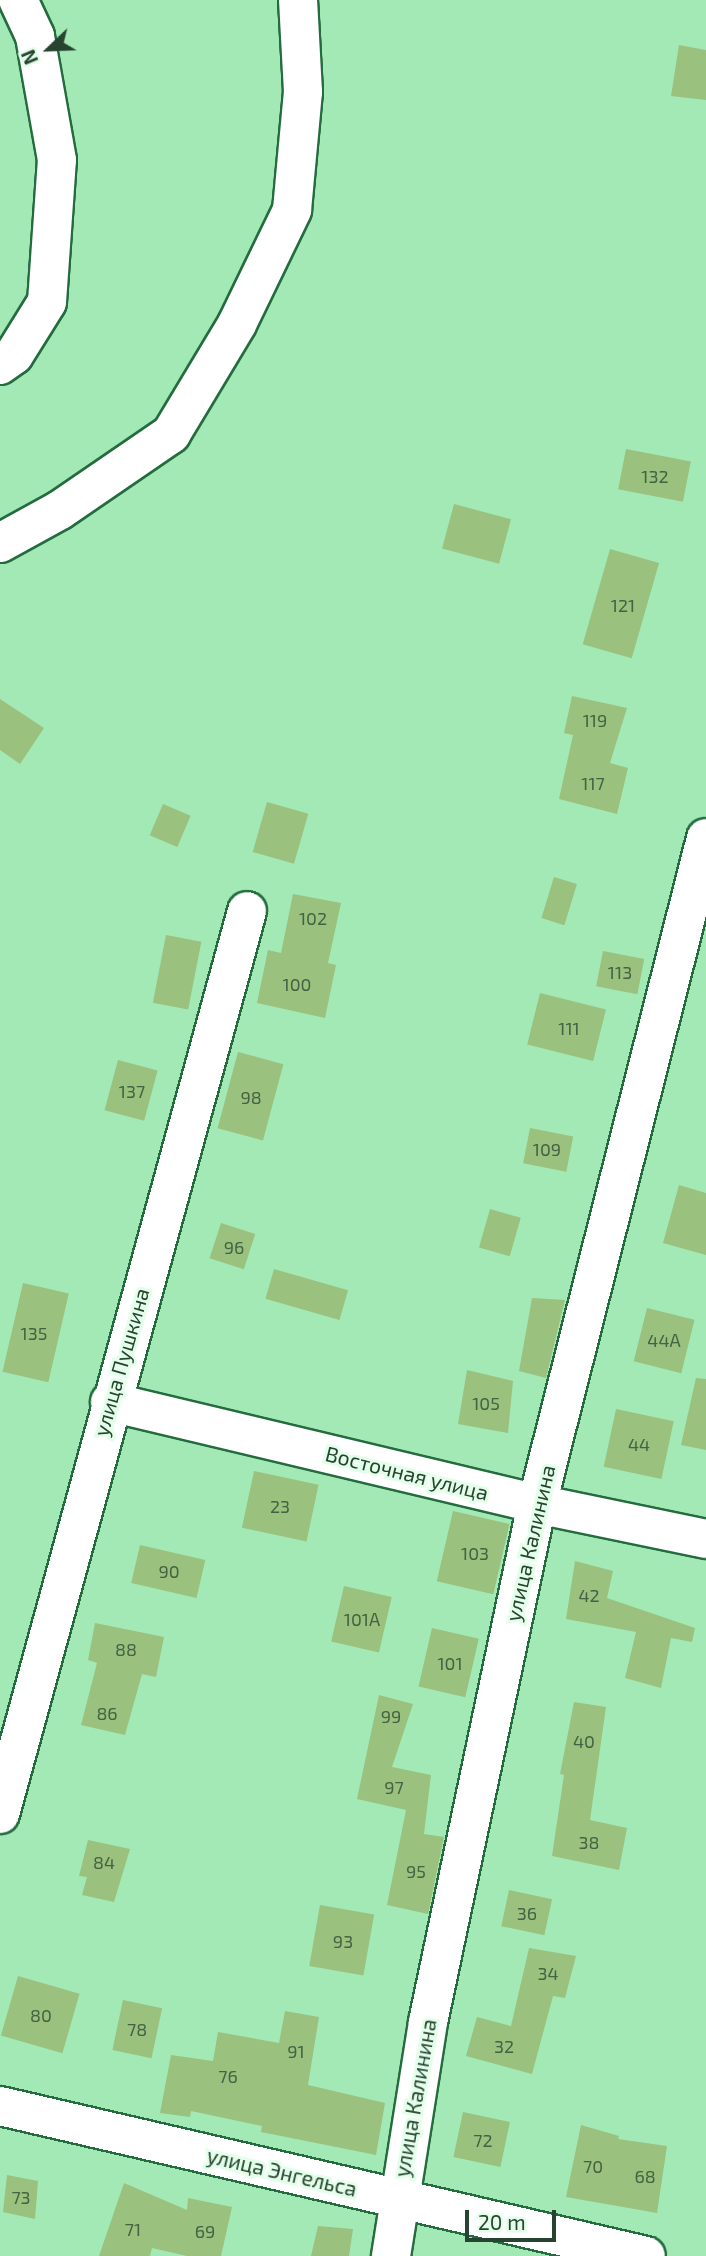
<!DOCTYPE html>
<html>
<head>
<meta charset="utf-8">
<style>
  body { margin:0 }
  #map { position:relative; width:706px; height:2256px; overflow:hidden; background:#a2e9b6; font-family:"Exo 2",sans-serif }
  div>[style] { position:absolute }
  .building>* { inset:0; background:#9ac17e; transform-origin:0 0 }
  .roads { filter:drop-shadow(2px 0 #246c3f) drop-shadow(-2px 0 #246c3f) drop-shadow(0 2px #246c3f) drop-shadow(0 -2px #246c3f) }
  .minor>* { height:38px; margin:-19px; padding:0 19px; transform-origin:19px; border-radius:19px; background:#fff }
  span { translate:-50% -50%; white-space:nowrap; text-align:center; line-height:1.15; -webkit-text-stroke:6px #e3ffea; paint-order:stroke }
  .number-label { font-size:18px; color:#436343 }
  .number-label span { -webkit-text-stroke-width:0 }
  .street-label { font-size:21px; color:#26442f }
  .north { position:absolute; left:14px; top:14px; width:70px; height:70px; -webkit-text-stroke:5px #e3ffea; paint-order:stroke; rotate:247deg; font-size:19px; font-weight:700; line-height:28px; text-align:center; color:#26442f }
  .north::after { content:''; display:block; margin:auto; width:24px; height:32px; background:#26442f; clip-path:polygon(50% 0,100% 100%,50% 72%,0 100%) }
  .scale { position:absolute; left:465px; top:2210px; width:91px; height:32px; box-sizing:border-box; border:4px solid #26442f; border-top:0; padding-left:9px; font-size:21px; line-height:24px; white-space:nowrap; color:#26442f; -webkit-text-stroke:5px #e3ffea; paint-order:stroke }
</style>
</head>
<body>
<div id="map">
  <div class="building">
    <i style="clip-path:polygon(679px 45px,706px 50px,706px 100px,671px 96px)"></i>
    <i style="left:626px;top:449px;width:66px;height:41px;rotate:11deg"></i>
    <i style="left:454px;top:504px;width:59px;height:46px;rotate:15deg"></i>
    <i style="left:610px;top:549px;width:51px;height:99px;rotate:16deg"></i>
    <i style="clip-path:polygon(572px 696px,627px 708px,610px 763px,628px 768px,617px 814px,559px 799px,573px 735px,564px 733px)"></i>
    <i style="clip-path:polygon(0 699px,44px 728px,20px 764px,0 750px)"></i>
    <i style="left:267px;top:802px;width:43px;height:52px;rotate:16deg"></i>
    <i style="left:163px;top:804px;width:30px;height:34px;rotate:23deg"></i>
    <i style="left:554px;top:877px;width:24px;height:43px;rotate:17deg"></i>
    <i style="clip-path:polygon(293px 894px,341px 903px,328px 963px,336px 965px,325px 1018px,257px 1003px,268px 950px,281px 953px)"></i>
    <i style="left:166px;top:935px;width:36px;height:69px;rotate:11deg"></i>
    <i style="left:603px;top:951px;width:42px;height:36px;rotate:11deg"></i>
    <i style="left:540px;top:993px;width:68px;height:53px;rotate:14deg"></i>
    <i style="left:238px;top:1052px;width:47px;height:79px;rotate:15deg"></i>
    <i style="left:118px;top:1060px;width:41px;height:52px;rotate:15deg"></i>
    <i style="left:530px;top:1128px;width:44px;height:36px;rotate:11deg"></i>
    <i style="clip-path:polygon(679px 1185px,706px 1193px,706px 1255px,663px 1243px)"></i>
    <i style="left:490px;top:1209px;width:32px;height:40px;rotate:16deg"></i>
    <i style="left:221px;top:1223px;width:36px;height:37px;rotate:18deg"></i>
    <i style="left:274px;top:1269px;width:77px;height:31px;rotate:16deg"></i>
    <i style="left:23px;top:1283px;width:47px;height:91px;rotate:13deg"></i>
    <i style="clip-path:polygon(532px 1298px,565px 1300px,546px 1378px,519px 1371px)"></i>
    <i style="left:647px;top:1308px;width:49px;height:55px;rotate:14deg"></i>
    <i style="clip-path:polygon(467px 1370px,513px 1381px,508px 1433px,458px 1424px)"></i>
    <i style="clip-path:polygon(696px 1378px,706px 1379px,706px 1450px,681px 1445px)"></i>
    <i style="left:616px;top:1409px;width:59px;height:59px;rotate:12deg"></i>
    <i style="left:254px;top:1471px;width:66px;height:58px;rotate:12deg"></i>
    <i style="left:453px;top:1511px;width:58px;height:72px;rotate:13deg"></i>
    <i style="left:140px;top:1545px;width:67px;height:39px;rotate:13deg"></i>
    <i style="clip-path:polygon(575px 1561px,613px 1571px,607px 1598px,695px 1628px,692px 1642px,671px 1638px,661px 1688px,625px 1678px,636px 1632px,566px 1619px)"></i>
    <i style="left:344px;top:1586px;width:49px;height:57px;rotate:13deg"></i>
    <i style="clip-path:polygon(95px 1623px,164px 1637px,156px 1677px,142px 1674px,125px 1735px,81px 1725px,97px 1663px,88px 1660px)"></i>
    <i style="left:432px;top:1628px;width:48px;height:60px;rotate:13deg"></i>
    <i style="clip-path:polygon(379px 1695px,413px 1704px,392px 1767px,431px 1775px,424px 1834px,444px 1837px,428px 1914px,387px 1905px,406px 1810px,357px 1799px)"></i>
    <i style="clip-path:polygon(574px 1702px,606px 1707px,590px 1820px,627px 1828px,619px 1870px,552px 1856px,564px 1775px,560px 1774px)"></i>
    <i style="clip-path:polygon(88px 1840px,130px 1849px,114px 1902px,82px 1895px,87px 1877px,79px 1876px)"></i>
    <i style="left:509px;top:1890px;width:44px;height:37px;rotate:12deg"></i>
    <i style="left:320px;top:1905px;width:55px;height:62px;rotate:10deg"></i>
    <i style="clip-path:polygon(529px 1948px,576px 1956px,565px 1998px,553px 1996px,532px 2074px,466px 2056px,477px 2017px,511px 2026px)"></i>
    <i style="left:18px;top:1976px;width:64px;height:62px;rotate:16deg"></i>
    <i style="left:123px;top:2000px;width:40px;height:51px;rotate:12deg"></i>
    <i style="clip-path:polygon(285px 2011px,319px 2017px,308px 2085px,385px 2103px,376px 2155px,261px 2132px,262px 2126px,191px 2111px,190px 2117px,160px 2113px,171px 2055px,213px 2061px,218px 2032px,279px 2043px)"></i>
    <i style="left:463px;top:2112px;width:48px;height:46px;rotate:12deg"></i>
    <i style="clip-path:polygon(581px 2125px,619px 2136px,618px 2139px,667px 2146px,657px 2213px,566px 2197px)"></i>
    <i style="clip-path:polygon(7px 2175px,38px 2181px,35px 2219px,3px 2212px)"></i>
    <i style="clip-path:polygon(124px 2183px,187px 2210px,188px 2198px,232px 2207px,221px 2256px,187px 2256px,152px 2248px,150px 2256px,99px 2256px)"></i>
    <i style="clip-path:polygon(318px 2226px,353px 2229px,349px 2256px,311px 2256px)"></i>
  </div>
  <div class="roads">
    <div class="minor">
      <i style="left:0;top:365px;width:17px;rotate:-36deg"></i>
      <i style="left:14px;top:355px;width:62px;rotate:-58.1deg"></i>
      <i style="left:47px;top:302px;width:142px;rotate:-86deg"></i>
      <i style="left:57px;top:160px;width:126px;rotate:-100.1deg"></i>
      <i style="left:35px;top:36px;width:40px;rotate:-115deg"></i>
      <i style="left:0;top:543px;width:68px;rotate:-28.8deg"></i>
      <i style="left:60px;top:510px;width:135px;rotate:-34.4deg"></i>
      <i style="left:171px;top:434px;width:128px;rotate:-59deg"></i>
      <i style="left:237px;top:324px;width:127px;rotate:-64.2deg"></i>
      <i style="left:292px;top:210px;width:119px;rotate:-84.7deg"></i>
      <i style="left:303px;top:92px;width:92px;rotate:-93.1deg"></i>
      <i style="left:110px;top:1402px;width:439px;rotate:13.4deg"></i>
      <i style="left:537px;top:1504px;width:173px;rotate:11.7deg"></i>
      <i style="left:0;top:1814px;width:936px;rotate:-74.7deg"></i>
      <i style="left:0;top:2106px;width:663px;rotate:13.07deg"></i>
      <i style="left:391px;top:2256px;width:237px;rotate:-81deg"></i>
      <i style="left:428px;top:2022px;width:529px;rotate:-78.12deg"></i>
      <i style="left:537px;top:1504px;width:687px;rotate:-75.76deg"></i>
    </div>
  </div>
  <div class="number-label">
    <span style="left:655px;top:476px">132</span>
    <span style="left:623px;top:605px">121</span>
    <span style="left:595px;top:720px">119</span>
    <span style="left:593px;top:783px">117</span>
    <span style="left:313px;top:918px">102</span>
    <span style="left:620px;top:972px">113</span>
    <span style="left:297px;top:984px">100</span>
    <span style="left:569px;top:1028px">111</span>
    <span style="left:132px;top:1091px">137</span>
    <span style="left:251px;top:1097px">98</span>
    <span style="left:547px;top:1149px">109</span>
    <span style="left:234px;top:1247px">96</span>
    <span style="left:34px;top:1333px">135</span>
    <span style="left:664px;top:1340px">44А</span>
    <span style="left:486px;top:1403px">105</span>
    <span style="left:639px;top:1444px">44</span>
    <span style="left:280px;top:1506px">23</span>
    <span style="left:475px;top:1553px">103</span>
    <span style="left:169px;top:1571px">90</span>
    <span style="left:589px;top:1595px">42</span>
    <span style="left:362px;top:1619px">101А</span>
    <span style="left:126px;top:1649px">88</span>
    <span style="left:450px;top:1663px">101</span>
    <span style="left:107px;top:1713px">86</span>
    <span style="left:391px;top:1716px">99</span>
    <span style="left:584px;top:1741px">40</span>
    <span style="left:394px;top:1787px">97</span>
    <span style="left:589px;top:1842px">38</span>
    <span style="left:104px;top:1862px">84</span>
    <span style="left:416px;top:1871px">95</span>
    <span style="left:527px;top:1913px">36</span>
    <span style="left:343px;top:1941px">93</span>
    <span style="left:548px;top:1973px">34</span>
    <span style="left:41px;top:2015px">80</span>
    <span style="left:137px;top:2029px">78</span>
    <span style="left:504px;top:2046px">32</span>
    <span style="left:296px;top:2051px">91</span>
    <span style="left:228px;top:2076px">76</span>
    <span style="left:483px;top:2140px">72</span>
    <span style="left:593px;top:2166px">70</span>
    <span style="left:645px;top:2176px">68</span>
    <span style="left:21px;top:2197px">73</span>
    <span style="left:133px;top:2229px">71</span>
    <span style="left:205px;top:2231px">69</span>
  </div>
  <div class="street-label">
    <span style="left:121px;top:1362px;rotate:-74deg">улица Пушкина</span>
    <span style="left:407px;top:1473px;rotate:14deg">Восточная улица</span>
    <span style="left:530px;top:1543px;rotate:-77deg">улица Калинина</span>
    <span style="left:415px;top:2098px;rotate:-80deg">улица Калинина</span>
    <span style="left:282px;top:2172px;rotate:13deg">улица Энгельса</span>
  </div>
  <div class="north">N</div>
  <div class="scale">20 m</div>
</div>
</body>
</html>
